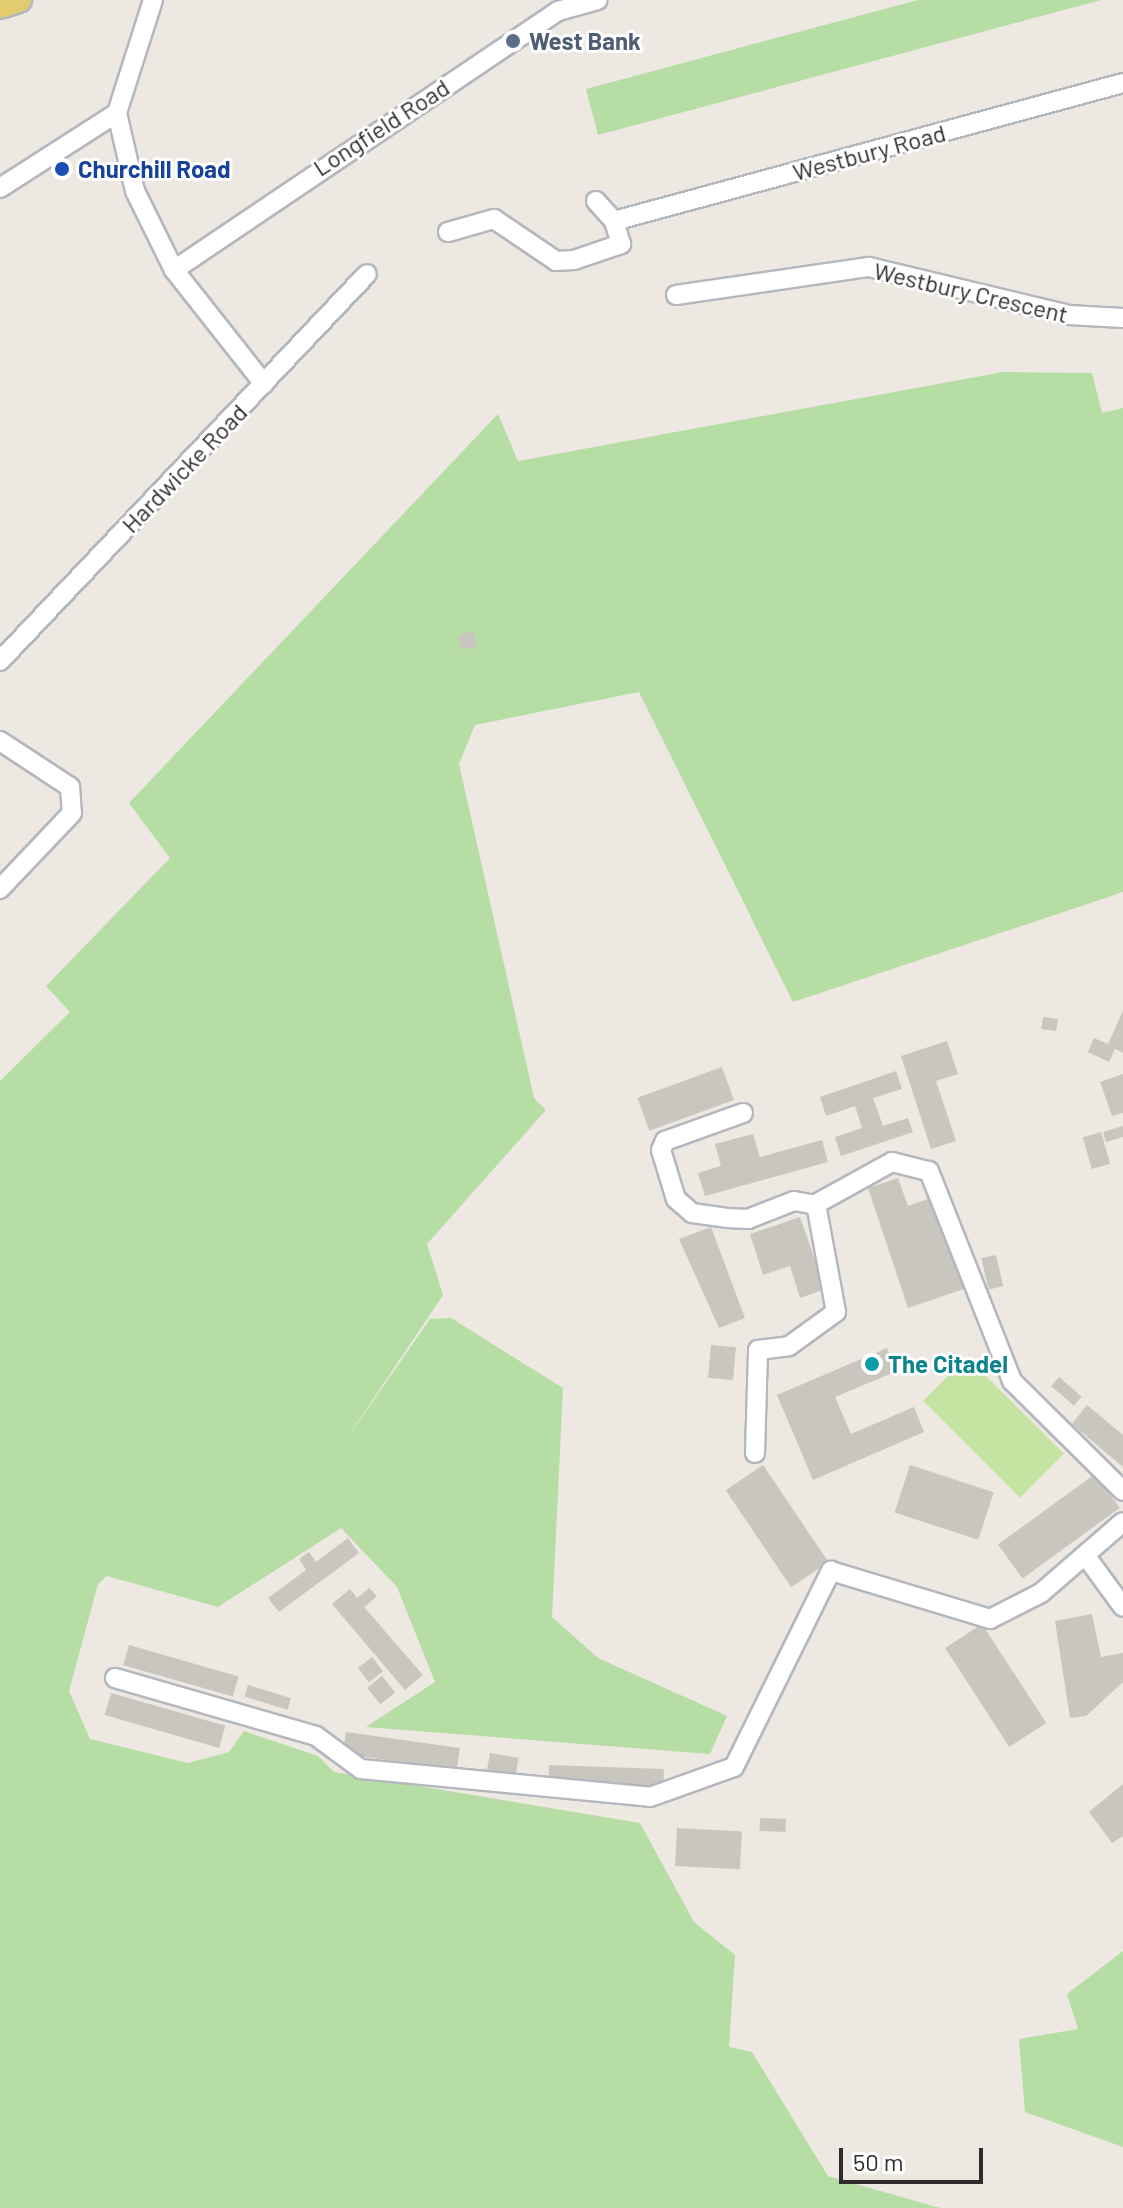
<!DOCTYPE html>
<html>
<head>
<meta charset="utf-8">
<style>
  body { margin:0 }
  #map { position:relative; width:1123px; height:2208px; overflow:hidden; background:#ede8e1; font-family:Barlow,sans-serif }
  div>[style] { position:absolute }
  .green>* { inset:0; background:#b6dda4 }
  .pitch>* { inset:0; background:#c5e3a1; transform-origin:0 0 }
  .building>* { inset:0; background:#c9c6bf; transform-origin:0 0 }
  .roads { filter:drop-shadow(2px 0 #b5b7bf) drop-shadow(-2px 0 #b5b7bf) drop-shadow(0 2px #b5b7bf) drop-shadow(0 -2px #b5b7bf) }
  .minor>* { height:18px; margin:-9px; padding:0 9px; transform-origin:9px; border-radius:9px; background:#fff }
  .major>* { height:24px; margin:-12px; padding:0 12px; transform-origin:12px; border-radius:12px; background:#e3cc70 }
  .dots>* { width:22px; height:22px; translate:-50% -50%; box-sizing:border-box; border:4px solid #fff; border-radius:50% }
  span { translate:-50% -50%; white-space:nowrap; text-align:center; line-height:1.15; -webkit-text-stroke:6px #fff; paint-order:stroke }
  .service-label { font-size:24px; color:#4e5e75; font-weight:700 }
  .left { translate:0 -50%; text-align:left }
  .street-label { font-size:24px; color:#2d2d2d }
  .transit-label { font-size:24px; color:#164399; font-weight:700 }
  .culture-label { font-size:24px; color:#0d838f; font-weight:700 }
  .scale { position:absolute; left:839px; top:2148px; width:144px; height:36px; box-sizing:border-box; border:4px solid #2d2d2d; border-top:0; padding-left:10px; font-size:24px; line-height:28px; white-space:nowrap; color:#2d2d2d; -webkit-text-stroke:6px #fff; paint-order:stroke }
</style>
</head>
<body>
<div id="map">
  <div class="green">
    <i style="clip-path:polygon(918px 0,1101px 0,598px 135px,586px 89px)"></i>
    <i style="clip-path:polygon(1003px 372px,1092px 373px,1102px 413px,1123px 408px,1123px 892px,793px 1002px,639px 692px,475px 725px,459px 764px,534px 1098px,546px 1110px,427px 1244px,443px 1295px,339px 1450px,430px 1319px,451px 1318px,563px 1388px,552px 1617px,598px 1658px,727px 1716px,710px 1754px,366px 1727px,435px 1682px,397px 1587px,341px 1528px,218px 1607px,107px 1576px,98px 1584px,69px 1691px,90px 1739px,188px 1763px,229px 1752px,244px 1731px,318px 1756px,334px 1772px,640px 1823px,694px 1922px,735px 1955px,729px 2047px,752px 2052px,828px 2176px,940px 2208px,0 2208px,0 1081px,70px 1012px,46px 986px,170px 858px,129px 803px,498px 414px,518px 461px)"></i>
    <i style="clip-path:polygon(1123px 1951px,1123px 2147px,1025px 2112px,1019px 2039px,1078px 2029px,1067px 1994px)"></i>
  </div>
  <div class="pitch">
    <i style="left:967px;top:1357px;width:137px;height:62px;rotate:45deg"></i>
  </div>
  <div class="building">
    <i style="left:473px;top:631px;width:16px;height:16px;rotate:75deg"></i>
    <i style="clip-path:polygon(1123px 1011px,1123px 1053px,1115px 1049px,1109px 1062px,1088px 1052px,1094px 1038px,1108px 1044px)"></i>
    <i style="left:1043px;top:1017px;width:15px;height:12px;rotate:8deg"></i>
    <i style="clip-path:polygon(947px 1041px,958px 1074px,936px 1081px,956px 1141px,931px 1149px,901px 1056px)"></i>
    <i style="left:722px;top:1067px;width:35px;height:90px;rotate:70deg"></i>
    <i style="clip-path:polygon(896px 1071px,902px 1089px,873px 1098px,883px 1126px,908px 1118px,913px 1132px,841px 1156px,835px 1137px,862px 1128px,855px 1106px,826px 1116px,820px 1097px)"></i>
    <i style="clip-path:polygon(1123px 1074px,1123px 1113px,1112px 1116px,1100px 1082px)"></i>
    <i style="clip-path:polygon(1123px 1126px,1123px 1137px,1106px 1142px,1103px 1132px)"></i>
    <i style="left:1101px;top:1132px;width:33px;height:19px;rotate:74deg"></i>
    <i style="clip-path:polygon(753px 1134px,760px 1157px,822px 1140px,828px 1162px,705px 1196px,698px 1173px,721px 1166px,715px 1144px)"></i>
    <i style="clip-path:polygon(898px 1178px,908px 1206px,933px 1197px,964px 1289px,908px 1308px,868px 1188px)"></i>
    <i style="clip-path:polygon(800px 1217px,825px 1289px,800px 1298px,790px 1266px,763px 1275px,750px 1234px)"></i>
    <i style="clip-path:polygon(711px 1227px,745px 1318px,719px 1328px,679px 1239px)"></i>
    <i style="left:996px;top:1255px;width:32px;height:15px;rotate:77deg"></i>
    <i style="left:711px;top:1345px;width:25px;height:33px;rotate:5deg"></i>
    <i style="clip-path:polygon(887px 1348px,897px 1371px,835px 1397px,851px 1434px,914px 1407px,924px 1432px,813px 1480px,777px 1395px)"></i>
    <i style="left:1059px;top:1377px;width:30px;height:12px;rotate:41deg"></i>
    <i style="clip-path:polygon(1087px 1405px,1123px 1435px,1123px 1467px,1072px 1424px)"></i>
    <i style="left:763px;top:1465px;width:117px;height:45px;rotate:56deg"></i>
    <i style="left:910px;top:1465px;width:88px;height:50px;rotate:18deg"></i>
    <i style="left:1095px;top:1474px;width:42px;height:120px;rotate:54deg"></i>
    <i style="clip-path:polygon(348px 1538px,359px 1553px,279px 1612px,268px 1598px,306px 1570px,299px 1559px,309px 1552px,316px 1562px)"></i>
    <i style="clip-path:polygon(369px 1588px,377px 1596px,364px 1607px,423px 1675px,405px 1690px,332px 1604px,350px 1589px,357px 1598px)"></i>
    <i style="clip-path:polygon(1092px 1614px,1101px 1657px,1123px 1653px,1123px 1682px,1086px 1716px,1070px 1718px,1055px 1621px)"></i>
    <i style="left:982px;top:1624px;width:118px;height:44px;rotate:57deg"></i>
    <i style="left:129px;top:1645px;width:114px;height:21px;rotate:16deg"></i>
    <i style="left:372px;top:1657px;width:18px;height:18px;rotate:52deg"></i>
    <i style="left:382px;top:1676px;width:21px;height:19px;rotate:51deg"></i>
    <i style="left:248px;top:1685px;width:45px;height:12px;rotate:17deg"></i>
    <i style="left:111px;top:1693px;width:119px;height:23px;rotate:16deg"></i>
    <i style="left:346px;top:1732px;width:115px;height:22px;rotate:8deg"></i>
    <i style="left:490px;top:1753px;width:29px;height:24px;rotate:10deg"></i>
    <i style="left:549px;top:1765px;width:115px;height:19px;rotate:2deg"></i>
    <i style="clip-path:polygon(1123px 1784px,1123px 1836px,1112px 1843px,1089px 1812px)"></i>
    <i style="left:760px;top:1818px;width:26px;height:13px;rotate:2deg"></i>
    <i style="left:677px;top:1828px;width:65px;height:38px;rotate:3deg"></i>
  </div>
  <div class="roads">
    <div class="minor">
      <i style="left:153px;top:0;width:119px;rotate:107.7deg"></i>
      <i style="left:117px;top:113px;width:80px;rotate:77deg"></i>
      <i style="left:135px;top:191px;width:88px;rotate:63.7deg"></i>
      <i style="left:174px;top:270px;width:145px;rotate:51.7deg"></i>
      <i style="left:0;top:188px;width:139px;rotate:-32.7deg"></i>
      <i style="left:614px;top:221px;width:527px;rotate:-15.17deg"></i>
      <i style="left:448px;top:232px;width:48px;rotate:-15.8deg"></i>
      <i style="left:494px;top:219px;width:75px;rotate:34.1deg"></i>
      <i style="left:556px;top:261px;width:18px;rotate:-3deg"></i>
      <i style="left:574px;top:260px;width:50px;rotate:-18.8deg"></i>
      <i style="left:621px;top:244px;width:24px;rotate:-107deg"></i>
      <i style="left:614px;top:221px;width:27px;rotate:-132deg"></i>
      <i style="left:174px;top:270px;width:463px;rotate:-34deg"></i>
      <i style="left:558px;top:11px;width:41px;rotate:-15.4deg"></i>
      <i style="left:676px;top:295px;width:195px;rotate:-8.3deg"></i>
      <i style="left:869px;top:267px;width:206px;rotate:13.5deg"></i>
      <i style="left:1069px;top:315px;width:54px;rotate:3.2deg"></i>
      <i style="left:0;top:661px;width:533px;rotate:-46.52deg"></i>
      <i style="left:0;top:741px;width:84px;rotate:33.3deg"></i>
      <i style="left:70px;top:787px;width:26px;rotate:86deg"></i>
      <i style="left:72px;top:813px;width:105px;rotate:133.5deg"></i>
      <i style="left:743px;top:1113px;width:83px;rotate:160.3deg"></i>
      <i style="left:665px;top:1141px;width:10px;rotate:114deg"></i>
      <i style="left:661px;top:1150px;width:51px;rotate:73deg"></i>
      <i style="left:676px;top:1199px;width:21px;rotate:41deg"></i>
      <i style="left:692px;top:1213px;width:35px;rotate:8deg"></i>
      <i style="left:727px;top:1218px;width:21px;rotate:3deg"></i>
      <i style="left:748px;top:1219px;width:49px;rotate:-21.4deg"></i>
      <i style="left:794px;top:1201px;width:23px;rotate:10deg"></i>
      <i style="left:755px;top:1453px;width:103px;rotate:-88.3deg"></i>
      <i style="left:758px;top:1350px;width:31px;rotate:-7deg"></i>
      <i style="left:789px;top:1346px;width:58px;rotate:-35.9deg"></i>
      <i style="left:836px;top:1312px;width:110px;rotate:-100.5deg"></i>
      <i style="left:816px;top:1204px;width:87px;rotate:-28.9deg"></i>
      <i style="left:892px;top:1162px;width:38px;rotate:14deg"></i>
      <i style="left:929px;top:1171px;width:226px;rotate:68.4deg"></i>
      <i style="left:1012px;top:1381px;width:156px;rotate:44.7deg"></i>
      <i style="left:1085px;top:1555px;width:64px;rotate:53.8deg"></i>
      <i style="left:115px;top:1678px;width:209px;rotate:16.1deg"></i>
      <i style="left:316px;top:1736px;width:56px;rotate:36.3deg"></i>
      <i style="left:361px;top:1769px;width:290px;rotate:5.5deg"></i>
      <i style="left:650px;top:1797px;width:89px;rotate:-19.7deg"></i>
      <i style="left:734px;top:1767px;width:219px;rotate:-63.7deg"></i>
      <i style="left:831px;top:1571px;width:166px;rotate:16.8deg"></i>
      <i style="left:990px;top:1619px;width:57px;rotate:-27deg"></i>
      <i style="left:1041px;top:1593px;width:108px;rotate:-40.9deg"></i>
    </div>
    <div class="major">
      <i style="left:0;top:6px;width:20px;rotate:-18deg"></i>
    </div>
  </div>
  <div class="dots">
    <i style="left:513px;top:41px;background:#5c6f8a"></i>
    <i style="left:62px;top:169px;background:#1a4fb4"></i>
    <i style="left:872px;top:1364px;background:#0f9aa8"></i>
  </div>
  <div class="service-label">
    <span class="left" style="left:529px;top:41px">West Bank</span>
  </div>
  <div class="street-label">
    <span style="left:381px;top:127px;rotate:-33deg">Longfield Road</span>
    <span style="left:869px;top:152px;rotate:-15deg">Westbury Road</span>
    <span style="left:971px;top:292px;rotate:13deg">Westbury Crescent</span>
    <span style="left:184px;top:468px;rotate:-46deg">Hardwicke Road</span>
  </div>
  <div class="transit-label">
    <span class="left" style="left:78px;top:169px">Churchill Road</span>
  </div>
  <div class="culture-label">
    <span class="left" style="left:888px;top:1364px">The Citadel</span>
  </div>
  <div class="scale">50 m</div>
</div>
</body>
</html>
